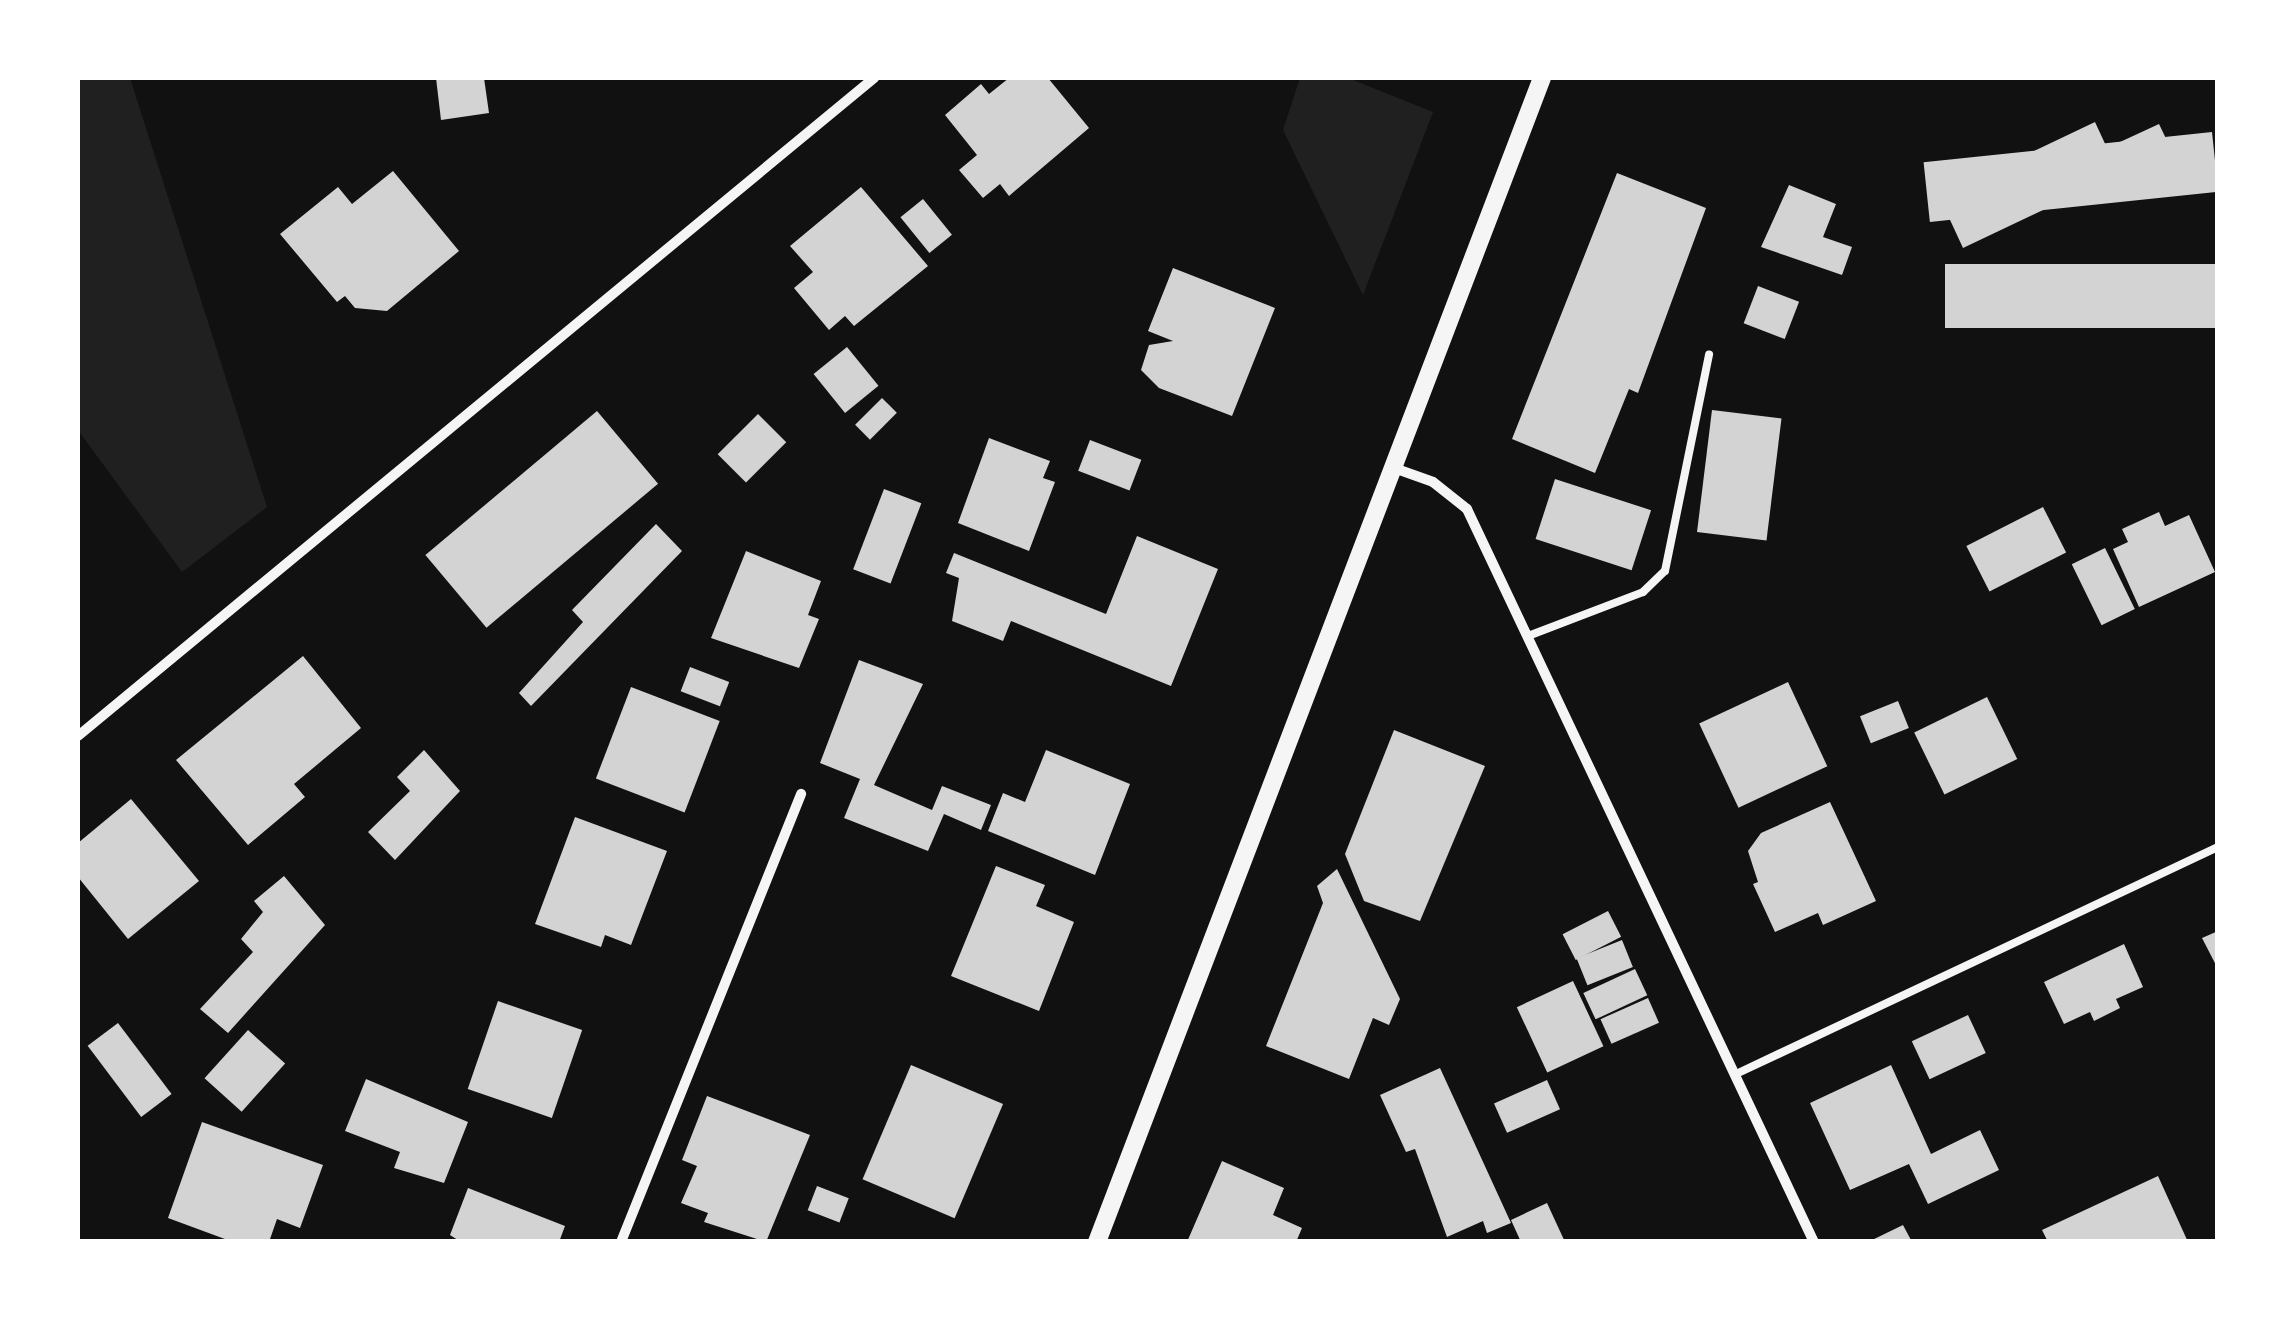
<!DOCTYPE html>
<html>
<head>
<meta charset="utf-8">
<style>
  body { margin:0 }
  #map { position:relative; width:2295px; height:1319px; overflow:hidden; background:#111; font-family:Overpass,sans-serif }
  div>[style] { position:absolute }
  .green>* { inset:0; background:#202020 }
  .building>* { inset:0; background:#d3d3d3; transform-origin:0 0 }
  .service>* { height:8px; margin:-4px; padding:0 4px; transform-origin:4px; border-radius:4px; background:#f5f5f5 }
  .minor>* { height:10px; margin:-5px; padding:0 5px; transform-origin:5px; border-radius:5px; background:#f5f5f5 }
  .tertiary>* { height:18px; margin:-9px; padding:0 9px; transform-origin:9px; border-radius:9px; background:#f5f5f5 }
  span { translate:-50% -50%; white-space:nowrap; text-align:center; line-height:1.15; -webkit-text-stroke:8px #fff; paint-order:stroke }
  .frame { position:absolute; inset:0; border:80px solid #fff; pointer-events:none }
</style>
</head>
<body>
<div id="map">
  <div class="green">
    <i style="clip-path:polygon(78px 78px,130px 78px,267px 507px,182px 572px,78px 430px)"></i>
    <i style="clip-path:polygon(1300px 78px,1348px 78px,1433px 112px,1363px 295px,1283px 130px)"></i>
  </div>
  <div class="building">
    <i style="clip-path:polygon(436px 78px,484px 78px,489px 113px,441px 120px)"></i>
    <i style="clip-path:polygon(1009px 78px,1048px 78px,1089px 128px,1009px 196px,1000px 184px,983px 198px,959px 170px,977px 155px,945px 115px,981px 84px,989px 94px)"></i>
    <i style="clip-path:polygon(2095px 122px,2107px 148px,2159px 124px,2171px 149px,1963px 248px,1939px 196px)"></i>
    <i style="left:2212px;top:132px;width:60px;height:290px;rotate:84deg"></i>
    <i style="clip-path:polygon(393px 171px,459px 251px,387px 311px,355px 308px,345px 296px,337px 302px,280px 234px,338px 187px,352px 204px)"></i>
    <i style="clip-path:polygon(1617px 173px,1706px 208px,1638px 393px,1629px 389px,1595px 473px,1512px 439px)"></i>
    <i style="clip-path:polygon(1789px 185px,1836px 204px,1823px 237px,1852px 247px,1842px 275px,1761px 247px)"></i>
    <i style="clip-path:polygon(861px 187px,928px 266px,854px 326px,845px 316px,829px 330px,794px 288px,813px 272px,790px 246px)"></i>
    <i style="left:923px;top:199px;width:46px;height:29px;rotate:51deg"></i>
    <i style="left:2218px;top:264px;width:64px;height:273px;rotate:90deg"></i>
    <i style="clip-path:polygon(1173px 268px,1275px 308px,1232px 416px,1159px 388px,1141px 370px,1149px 345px,1173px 341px,1148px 331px)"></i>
    <i style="left:1758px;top:286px;width:44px;height:40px;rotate:21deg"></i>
    <i style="left:847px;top:347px;width:50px;height:43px;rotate:51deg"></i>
    <i style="left:882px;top:398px;width:21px;height:38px;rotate:45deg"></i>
    <i style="left:1712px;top:410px;width:70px;height:123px;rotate:7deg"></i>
    <i style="left:597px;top:411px;width:95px;height:224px;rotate:50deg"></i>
    <i style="left:758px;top:414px;width:40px;height:57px;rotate:45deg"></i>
    <i style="clip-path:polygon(989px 438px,1050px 461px,1043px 478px,1055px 482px,1029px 551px,958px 523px)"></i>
    <i style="left:1090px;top:440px;width:55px;height:33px;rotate:21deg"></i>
    <i style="left:1555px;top:479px;width:101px;height:63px;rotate:18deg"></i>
    <i style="left:884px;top:489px;width:40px;height:86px;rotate:21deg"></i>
    <i style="left:2043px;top:507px;width:51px;height:86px;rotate:63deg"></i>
    <i style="clip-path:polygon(2159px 512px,2165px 526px,2189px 515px,2215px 572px,2139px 607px,2113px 549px,2128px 542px,2122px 529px)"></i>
    <i style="clip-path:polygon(656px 524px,682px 551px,531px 706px,519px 693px,583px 622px,572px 610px)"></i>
    <i style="clip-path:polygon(1137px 536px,1218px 569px,1171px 686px,1011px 621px,1003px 641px,952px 621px,959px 578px,946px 573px,954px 553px,1106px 614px)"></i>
    <i style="left:2105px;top:548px;width:68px;height:37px;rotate:64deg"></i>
    <i style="clip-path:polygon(746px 551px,821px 581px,808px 615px,819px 619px,799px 668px,711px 638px)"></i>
    <i style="clip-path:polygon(303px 656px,361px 728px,294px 784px,305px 797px,248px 845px,176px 760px)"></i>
    <i style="clip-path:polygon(859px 660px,923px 684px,874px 785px,932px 810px,942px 786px,991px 805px,981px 830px,944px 814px,928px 851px,844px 818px,860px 779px,820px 763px)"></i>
    <i style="left:690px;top:667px;width:42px;height:26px;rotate:21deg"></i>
    <i style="left:1788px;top:682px;width:93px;height:98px;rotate:65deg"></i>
    <i style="left:631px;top:687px;width:95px;height:98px;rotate:21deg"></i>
    <i style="left:1987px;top:697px;width:69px;height:81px;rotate:64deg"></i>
    <i style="left:1898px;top:701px;width:29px;height:41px;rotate:68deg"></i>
    <i style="clip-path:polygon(1394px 730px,1485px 766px,1420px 921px,1364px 901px,1345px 854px)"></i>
    <i style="clip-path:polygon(424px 750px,460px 791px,395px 860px,368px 832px,410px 791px,397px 777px)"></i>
    <i style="clip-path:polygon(1046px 750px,1130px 784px,1095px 875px,988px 831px,1003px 793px,1025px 802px)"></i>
    <i style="clip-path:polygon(131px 799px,199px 881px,128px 939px,78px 877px,78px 843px)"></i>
    <i style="clip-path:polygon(1830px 802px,1876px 901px,1823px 925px,1818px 913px,1775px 932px,1753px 884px,1758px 882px,1748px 851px,1761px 833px)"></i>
    <i style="clip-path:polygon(575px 817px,667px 851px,631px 945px,605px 935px,601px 947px,535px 924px)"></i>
    <i style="clip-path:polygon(996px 866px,1045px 885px,1036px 906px,1074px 922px,1039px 1011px,951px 976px)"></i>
    <i style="clip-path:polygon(1337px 869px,1400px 999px,1389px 1025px,1373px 1018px,1349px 1079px,1266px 1046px,1323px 903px,1317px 886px)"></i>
    <i style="clip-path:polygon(284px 876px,325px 925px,228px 1033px,200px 1009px,253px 952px,241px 939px,263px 912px,254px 901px)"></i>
    <i style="left:1608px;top:911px;width:29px;height:51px;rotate:63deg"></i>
    <i style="clip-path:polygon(2218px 931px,2218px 969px,2202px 938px)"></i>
    <i style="left:1622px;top:940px;width:29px;height:49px;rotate:68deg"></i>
    <i style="clip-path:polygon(2124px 944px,2143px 987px,2116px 999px,2120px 1008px,2094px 1021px,2090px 1012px,2064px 1024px,2044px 982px)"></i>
    <i style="left:1635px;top:969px;width:29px;height:57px;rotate:65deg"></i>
    <i style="left:1573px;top:981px;width:72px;height:62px;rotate:65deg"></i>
    <i style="left:1648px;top:998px;width:27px;height:52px;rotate:66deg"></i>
    <i style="left:498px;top:1001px;width:89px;height:93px;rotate:19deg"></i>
    <i style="left:1968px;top:1015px;width:42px;height:62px;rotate:65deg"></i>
    <i style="left:118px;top:1023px;width:89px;height:38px;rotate:53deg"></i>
    <i style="left:248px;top:1030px;width:50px;height:65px;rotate:42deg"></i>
    <i style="left:911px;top:1065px;width:100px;height:124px;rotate:23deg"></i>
    <i style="clip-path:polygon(1891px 1065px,1931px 1154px,1980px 1130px,1999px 1170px,1928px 1204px,1909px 1164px,1850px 1190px,1810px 1103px)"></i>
    <i style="clip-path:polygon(1440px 1068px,1511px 1223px,1487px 1233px,1483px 1221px,1447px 1237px,1415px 1149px,1406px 1152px,1380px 1095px)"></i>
    <i style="clip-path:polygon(366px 1079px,468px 1122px,444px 1183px,394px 1168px,400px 1152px,345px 1131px)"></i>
    <i style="left:1547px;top:1080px;width:32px;height:58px;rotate:66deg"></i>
    <i style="clip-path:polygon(707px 1096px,810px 1135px,766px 1242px,704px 1222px,708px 1213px,681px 1203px,697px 1166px,682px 1160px)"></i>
    <i style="clip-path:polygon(202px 1122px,323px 1165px,300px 1228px,277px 1219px,269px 1242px,233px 1242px,168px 1218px)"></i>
    <i style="clip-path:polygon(1222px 1161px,1284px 1188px,1273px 1215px,1302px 1228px,1296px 1242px,1187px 1242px)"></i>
    <i style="clip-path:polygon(2158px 1176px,2188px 1242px,2048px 1242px,2042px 1230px)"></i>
    <i style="left:817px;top:1186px;width:34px;height:26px;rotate:21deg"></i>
    <i style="clip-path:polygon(468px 1188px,565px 1226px,559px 1242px,461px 1242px,450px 1235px)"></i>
    <i style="clip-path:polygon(1547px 1203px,1565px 1242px,1521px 1242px,1511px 1220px)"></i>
    <i style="clip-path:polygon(1903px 1225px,1912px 1242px,1868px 1242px)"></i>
  </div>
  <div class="service">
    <i style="left:1528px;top:636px;width:123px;rotate:-20.9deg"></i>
    <i style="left:1643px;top:592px;width:30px;rotate:-44deg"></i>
    <i style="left:1665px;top:571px;width:221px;rotate:-78.5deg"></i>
    <i style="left:1736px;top:1074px;width:533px;rotate:-25.22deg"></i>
  </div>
  <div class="minor">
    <i style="left:1394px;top:468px;width:41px;rotate:19.7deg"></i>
    <i style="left:1433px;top:482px;width:43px;rotate:38.5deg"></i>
    <i style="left:1467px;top:509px;width:811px;rotate:64.67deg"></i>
    <i style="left:78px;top:736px;width:1033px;rotate:-39.58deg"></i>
    <i style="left:621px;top:1242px;width:483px;rotate:-68.1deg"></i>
  </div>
  <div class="tertiary">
    <i style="left:1097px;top:1242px;width:1246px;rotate:-69.08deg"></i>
  </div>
  <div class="frame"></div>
</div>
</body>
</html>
